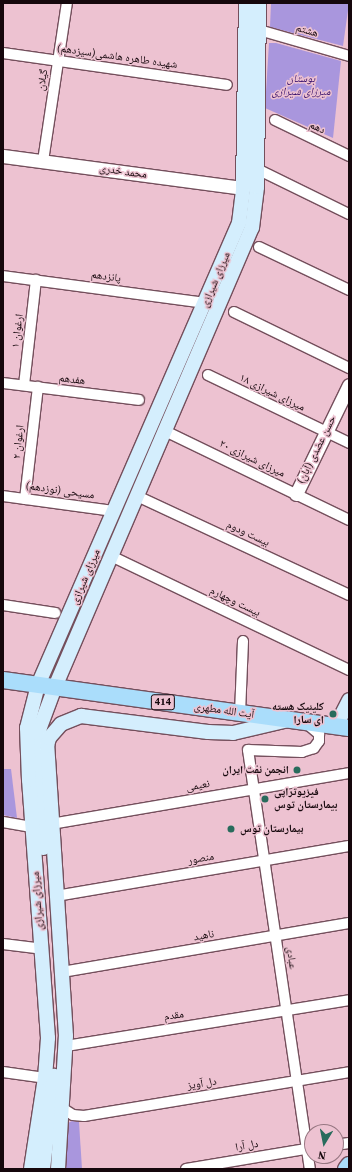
<!DOCTYPE html>
<html>
<head>
<meta charset="utf-8">
<style>
  body { margin:0 }
  #map { position:relative; width:352px; height:1172px; overflow:hidden; background:#edc2d1; font-family:"Source Serif 4","Noto Naskh Arabic",serif }
  div>[style] { position:absolute }
  .green>* { inset:0; background:#a996dd }
  .roads { filter:drop-shadow(1px 0 #744f5c) drop-shadow(-1px 0 #744f5c) drop-shadow(0 1px #744f5c) drop-shadow(0 -1px #744f5c) }
  .minor>* { height:10px; margin:-5px; padding:0 5px; transform-origin:5px; border-radius:5px; background:#fff }
  .tertiary>* { height:13px; margin:-6.5px; padding:0 6.5px; transform-origin:6.5px; border-radius:6.5px; background:#fff }
  .secondary>* { height:14px; margin:-7px; padding:0 7px; transform-origin:7px; border-radius:7px; background:#d4eefd }
  .primary>* { height:16px; margin:-8px; padding:0 8px; transform-origin:8px; border-radius:8px; background:#aaddfb }
  .dots>* { width:11px; height:11px; translate:-50% -50%; box-sizing:border-box; border:2px solid #edc2d1; border-radius:50% }
  span { translate:-50% -50%; white-space:nowrap; text-align:center; line-height:1.15; -webkit-text-stroke:3px #edc2d1; paint-order:stroke }
  .shield-label span { padding:1px 3px; background:#edc2d1; border:1px solid; border-radius:3px; -webkit-text-stroke-width:0 }
  .shield-label { font-size:10px; color:#15070c; font-weight:700 }
  .street-label { font-size:11px; color:#15070c }
  .park-label { font-size:11px; color:#38116c; font-style:italic }
  .poi-label { font-size:11px; color:#15070c; font-weight:700 }
  .right { translate:-100% -50%; text-align:right }
  .left { translate:0 -50%; text-align:left }
  .frame { position:absolute; inset:0; border:4px solid #15070c; pointer-events:none }
  .north { position:absolute; left:304px; top:1124px; width:40px; height:40px; box-sizing:border-box; background:#edc2d1; border:1px solid #977782; border-radius:50%; rotate:190deg; font-size:11px; font-weight:700; line-height:16px; text-align:center; color:#15070c }
  .north::after { content:''; display:block; margin:auto; width:14px; height:18px; background:#286b5c; clip-path:polygon(50% 0,100% 100%,50% 72%,0 100%) }
</style>
</head>
<body>
<div id="map">
  <div class="green">
    <i style="clip-path:polygon(271px 3px,349px 3px,343px 46px,270px 27px)"></i>
    <i style="clip-path:polygon(269px 43px,276px 43px,341px 61px,333px 138px,265px 108px)"></i>
    <i style="clip-path:polygon(3px 769px,11px 769px,17px 818px,3px 815px)"></i>
    <i style="clip-path:polygon(72px 1121px,79px 1122px,82px 1169px,63px 1169px,66px 1124px)"></i>
  </div>
  <div class="roads">
    <div class="minor">
      <i style="left:259px;top:30px;width:94px;rotate:16.1deg"></i>
      <i style="left:3px;top:53px;width:226px;rotate:8.1deg"></i>
      <i style="left:275px;top:120px;width:82px;rotate:25.9deg"></i>
      <i style="left:43px;top:161px;width:160px;rotate:-81.4deg"></i>
      <i style="left:257px;top:169px;width:102px;rotate:26.1deg"></i>
      <i style="left:259px;top:247px;width:100px;rotate:25.5deg"></i>
      <i style="left:3px;top:276px;width:205px;rotate:7.6deg"></i>
      <i style="left:234px;top:312px;width:128px;rotate:26deg"></i>
      <i style="left:208px;top:375px;width:157px;rotate:25.7deg"></i>
      <i style="left:3px;top:383px;width:137px;rotate:7.1deg"></i>
      <i style="left:24px;top:385px;width:106px;rotate:-83.5deg"></i>
      <i style="left:165px;top:431px;width:204px;rotate:25.8deg"></i>
      <i style="left:3px;top:496px;width:112px;rotate:7.7deg"></i>
      <i style="left:137px;top:496px;width:234px;rotate:25deg"></i>
      <i style="left:25px;top:499px;width:113px;rotate:-83.4deg"></i>
      <i style="left:111px;top:556px;width:264px;rotate:25.6deg"></i>
      <i style="left:3px;top:605px;width:53px;rotate:8.7deg"></i>
      <i style="left:240px;top:713px;width:72px;rotate:-87.6deg"></i>
      <i style="left:307px;top:724px;width:16px;rotate:40deg"></i>
      <i style="left:319px;top:734px;width:7px;rotate:90deg"></i>
      <i style="left:319px;top:741px;width:9px;rotate:126deg"></i>
      <i style="left:314px;top:748px;width:13px;rotate:162deg"></i>
      <i style="left:302px;top:752px;width:54px;rotate:-177.9deg"></i>
      <i style="left:248px;top:750px;width:424px;rotate:81.6deg"></i>
      <i style="left:3px;top:822px;width:29px;rotate:10deg"></i>
      <i style="left:51px;top:824px;width:302px;rotate:-9.7deg"></i>
      <i style="left:56px;top:896px;width:297px;rotate:-9.7deg"></i>
      <i style="left:3px;top:944px;width:39px;rotate:7deg"></i>
      <i style="left:62px;top:972px;width:291px;rotate:-9.7deg"></i>
      <i style="left:66px;top:1046px;width:287px;rotate:-9.2deg"></i>
      <i style="left:3px;top:1072px;width:42px;rotate:8.1deg"></i>
      <i style="left:62px;top:1108px;width:13px;rotate:32deg"></i>
      <i style="left:73px;top:1115px;width:11px;rotate:5deg"></i>
      <i style="left:84px;top:1116px;width:269px;rotate:-9.4deg"></i>
      <i style="left:336px;top:1145px;width:13px;rotate:-9deg"></i>
      <i style="left:186px;top:1169px;width:128px;rotate:-9.5deg"></i>
    </div>
    <div class="tertiary">
      <i style="left:3px;top:156px;width:242px;rotate:7.6deg"></i>
      <i style="left:296px;top:494px;width:121px;rotate:-64.1deg"></i>
    </div>
    <div class="secondary">
      <i style="left:336px;top:726px;width:29px;rotate:-63deg"></i>
      <i style="left:43px;top:848px;width:81px;rotate:-93.5deg"></i>
      <i style="left:38px;top:767px;width:37px;rotate:-88deg"></i>
      <i style="left:39px;top:730px;width:46px;rotate:-69.6deg"></i>
      <i style="left:55px;top:687px;width:499px;rotate:-66.8deg"></i>
      <i style="left:252px;top:228px;width:41px;rotate:-83deg"></i>
      <i style="left:257px;top:187px;width:184px;rotate:-89.4deg"></i>
      <i style="left:31px;top:1169px;width:92px;rotate:-81.3deg"></i>
      <i style="left:45px;top:1078px;width:40px;rotate:-85.7deg"></i>
      <i style="left:48px;top:1038px;width:259px;rotate:-94.2deg"></i>
      <i style="left:29px;top:780px;width:52px;rotate:-92.2deg"></i>
      <i style="left:27px;top:728px;width:44px;rotate:-75.7deg"></i>
      <i style="left:38px;top:685px;width:504px;rotate:-66.49deg"></i>
      <i style="left:239px;top:223px;width:35px;rotate:-83deg"></i>
      <i style="left:243px;top:188px;width:185px;rotate:-89.1deg"></i>
      <i style="left:43px;top:1169px;width:94px;rotate:-83.3deg"></i>
      <i style="left:58px;top:1169px;width:133px;rotate:-86.6deg"></i>
      <i style="left:66px;top:1036px;width:291px;rotate:-93.7deg"></i>
      <i style="left:47px;top:746px;width:8px;rotate:-76deg"></i>
      <i style="left:49px;top:738px;width:18px;rotate:-49deg"></i>
      <i style="left:61px;top:724px;width:22px;rotate:-22deg"></i>
      <i style="left:81px;top:716px;width:128px;rotate:7.2deg"></i>
      <i style="left:208px;top:732px;width:25px;rotate:2deg"></i>
      <i style="left:233px;top:733px;width:57px;rotate:-13.3deg"></i>
    </div>
    <div class="primary">
      <i style="left:3px;top:680px;width:349px;rotate:7.9deg"></i>
      <i style="left:346px;top:1169px;width:5px;rotate:-53deg"></i>
    </div>
  </div>
  <div class="dots">
    <i style="left:333px;top:714px;background:#286b5c"></i>
    <i style="left:297px;top:770px;background:#286b5c"></i>
    <i style="left:265px;top:799px;background:#286b5c"></i>
    <i style="left:231px;top:829px;background:#286b5c"></i>
  </div>
  <div class="shield-label">
    <span style="left:163px;top:702px">414</span>
  </div>
  <div class="street-label">
    <span style="left:307px;top:31px;rotate:16deg">هشتم</span>
    <span style="left:117px;top:57px;rotate:8deg">شهیده طاهره هاشمی(سیزدهم)</span>
    <span style="left:43px;top:80px;rotate:-81deg">گیلان</span>
    <span style="left:317px;top:128px;rotate:25deg">دهم</span>
    <span style="left:123px;top:172px;rotate:8deg">محمد خدری</span>
    <span style="left:106px;top:277px;rotate:8deg">پانزدهم</span>
    <span style="left:216px;top:280px;rotate:-67deg">میرزای شیرازی</span>
    <span style="left:18px;top:331px;rotate:-83deg">ارغوان ۱</span>
    <span style="left:72px;top:380px;rotate:7deg">هفدهم</span>
    <span style="left:272px;top:393px;rotate:26deg">میرزای شیرازی ۱۸</span>
    <span style="left:19px;top:442px;rotate:-84deg">ارغوان ۲</span>
    <span style="left:317px;top:450px;rotate:-64deg">حسن عضدی (آبان)</span>
    <span style="left:252px;top:459px;rotate:26deg">میرزای شیرازی ۲۰</span>
    <span style="left:60px;top:491px;rotate:8deg">مسیحی (نوزدهم)</span>
    <span style="left:248px;top:534px;rotate:25deg">بیست ودوم</span>
    <span style="left:86px;top:577px;rotate:-67deg">میرزای شیرازی</span>
    <span style="left:235px;top:602px;rotate:26deg">بیست وچهارم</span>
    <span style="left:224px;top:711px;rotate:8deg">آیت الله مطهری</span>
    <span style="left:198px;top:786px;rotate:-10deg">نعیمی</span>
    <span style="left:201px;top:859px;rotate:-10deg">منصور</span>
    <span style="left:38px;top:901px;rotate:-94deg">میرزای شیرازی</span>
    <span style="left:204px;top:936px;rotate:-10deg">ناهید</span>
    <span style="left:291px;top:958px;rotate:82deg">عبادی</span>
    <span style="left:174px;top:1016px;rotate:-9deg">مقدم</span>
    <span style="left:202px;top:1084px;rotate:-9deg">دل آویز</span>
    <span style="left:247px;top:1146px;rotate:-10deg">دل آرا</span>
  </div>
  <div class="park-label">
    <span style="left:301px;top:86px">بوستان<br>میرزای شیرازی</span>
  </div>
  <div class="poi-label">
    <span class="right" style="left:324px;top:714px">کلینیک هسته<br>ای سارا</span>
    <span class="right" style="left:289px;top:770px">انجمن نفت ایران</span>
    <span class="left" style="left:274px;top:799px">فیزیوتراپی<br>بیمارستان توس</span>
    <span class="left" style="left:240px;top:829px">بیمارستان توس</span>
  </div>
  <div class="frame"></div>
  <div class="north">N</div>
</div>
</body>
</html>
